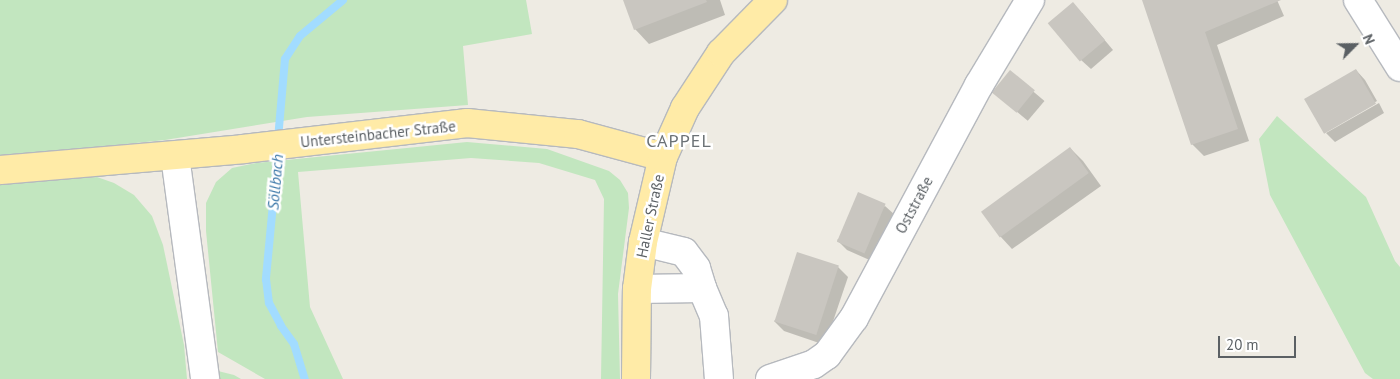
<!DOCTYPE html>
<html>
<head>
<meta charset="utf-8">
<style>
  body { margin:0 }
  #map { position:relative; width:1400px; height:379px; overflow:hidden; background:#eeebe3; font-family:"PT Sans",sans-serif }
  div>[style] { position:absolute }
  .green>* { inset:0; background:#c2e6bf }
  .shadow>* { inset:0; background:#0003; transform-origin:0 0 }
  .stream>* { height:8px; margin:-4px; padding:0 4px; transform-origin:4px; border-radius:4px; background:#a2dcff }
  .building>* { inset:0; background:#c9c6c0; transform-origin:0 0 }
  .roads { filter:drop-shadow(1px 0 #b6b9be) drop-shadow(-1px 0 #b6b9be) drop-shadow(0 1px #b6b9be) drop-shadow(0 -1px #b6b9be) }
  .minor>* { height:28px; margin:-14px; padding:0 14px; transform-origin:14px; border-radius:14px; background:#fff }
  .major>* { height:28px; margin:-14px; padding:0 14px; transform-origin:14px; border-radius:14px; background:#ffeba7 }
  span { translate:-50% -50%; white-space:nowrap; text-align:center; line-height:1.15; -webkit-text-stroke:5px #fff; paint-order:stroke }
  .street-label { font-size:15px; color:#5b6064 }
  .water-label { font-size:16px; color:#3c78a9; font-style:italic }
  .quarter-label { font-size:18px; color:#6c7276; letter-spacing:1px }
  .north { position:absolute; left:1330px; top:20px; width:50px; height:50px; -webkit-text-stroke:4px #fff; paint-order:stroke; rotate:67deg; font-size:14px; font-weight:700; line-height:20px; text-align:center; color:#5b6064 }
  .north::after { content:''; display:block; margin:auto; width:18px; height:22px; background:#5b6064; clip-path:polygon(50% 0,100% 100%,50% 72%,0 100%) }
  .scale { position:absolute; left:1218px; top:336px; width:78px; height:22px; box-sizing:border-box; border:2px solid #5b6064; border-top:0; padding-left:6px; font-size:15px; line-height:18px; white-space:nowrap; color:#5b6064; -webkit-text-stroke:4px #fff; paint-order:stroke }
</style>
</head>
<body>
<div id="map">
  <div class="green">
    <i style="clip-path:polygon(0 0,526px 0,532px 34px,463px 46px,468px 105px,307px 117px,165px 140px,0 157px)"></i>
    <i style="clip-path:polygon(1277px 116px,1366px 197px,1395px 261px,1400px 267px,1400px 379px,1373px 379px,1365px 373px,1270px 195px,1259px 139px)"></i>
    <i style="clip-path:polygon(467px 142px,547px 149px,609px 171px,620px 180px,628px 193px,629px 208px,618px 294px,620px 379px,601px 379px,604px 199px,595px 180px,539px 163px,471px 158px,298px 172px,310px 307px,343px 379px,265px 379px,218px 352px,206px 231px,206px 203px,216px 182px,232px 168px,256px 163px)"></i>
    <i style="clip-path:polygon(97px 177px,114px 183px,134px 195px,152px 216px,163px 245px,184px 345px,187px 379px,0 379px,0 183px)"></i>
    <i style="clip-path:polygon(218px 371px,234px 375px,241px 379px,219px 379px)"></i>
  </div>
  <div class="shadow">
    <i style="clip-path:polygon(624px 0,720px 0,725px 15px,649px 44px,635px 29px)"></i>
    <i style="clip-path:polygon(1143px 0,1277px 0,1284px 16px,1217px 45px,1249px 141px,1204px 156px,1192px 144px)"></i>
    <i style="clip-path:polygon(1082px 13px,1113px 50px,1091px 69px,1081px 60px)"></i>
    <i style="clip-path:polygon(1356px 70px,1365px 80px,1377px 101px,1326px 130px,1326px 133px,1379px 103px,1384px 113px,1335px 142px,1325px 132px,1306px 99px)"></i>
    <i style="left:1010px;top:72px;width:45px;height:26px;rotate:40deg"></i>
    <i style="clip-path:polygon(1070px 148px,1083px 161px,1101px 186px,1012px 249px,1000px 236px)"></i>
    <i style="clip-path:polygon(885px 206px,895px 215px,874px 262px,847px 250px,837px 240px)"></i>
    <i style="clip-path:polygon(838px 267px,848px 277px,825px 345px,784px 331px,774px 321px)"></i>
  </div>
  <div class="stream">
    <i style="left:278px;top:139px;width:80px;rotate:-85deg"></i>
    <i style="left:285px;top:59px;width:27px;rotate:-57deg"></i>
    <i style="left:300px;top:36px;width:56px;rotate:-39.9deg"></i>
    <i style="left:278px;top:151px;width:129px;rotate:95.4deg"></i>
    <i style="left:266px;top:279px;width:24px;rotate:83deg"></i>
    <i style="left:269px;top:303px;width:26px;rotate:62deg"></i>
    <i style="left:281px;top:326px;width:22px;rotate:54deg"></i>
    <i style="left:294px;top:344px;width:37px;rotate:73deg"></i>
  </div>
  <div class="building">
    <i style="clip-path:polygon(623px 0,706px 0,707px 2px,634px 30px)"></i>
    <i style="clip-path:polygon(1142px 0,1281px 0,1205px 32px,1238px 129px,1191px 145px)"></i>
    <i style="left:1073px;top:2px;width:50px;height:33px;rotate:50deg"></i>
    <i style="left:1356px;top:69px;width:40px;height:60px;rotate:60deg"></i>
    <i style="left:1010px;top:70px;width:32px;height:29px;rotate:39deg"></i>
    <i style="left:1070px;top:147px;width:32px;height:110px;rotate:54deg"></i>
    <i style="left:858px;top:192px;width:30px;height:54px;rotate:23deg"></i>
    <i style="left:797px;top:252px;width:44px;height:73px;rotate:18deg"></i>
  </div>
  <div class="roads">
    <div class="minor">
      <i style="left:1358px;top:0;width:79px;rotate:57.9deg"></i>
      <i style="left:175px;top:156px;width:225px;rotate:82.3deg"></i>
      <i style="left:643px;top:242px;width:42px;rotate:13.7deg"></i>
      <i style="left:684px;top:252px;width:20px;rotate:53deg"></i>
      <i style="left:696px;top:268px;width:21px;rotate:73deg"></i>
      <i style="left:637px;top:289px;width:65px;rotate:-0.9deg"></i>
      <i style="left:702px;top:288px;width:30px;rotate:67deg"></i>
      <i style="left:714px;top:316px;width:63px;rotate:85.5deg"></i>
      <i style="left:770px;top:379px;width:46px;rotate:-18.8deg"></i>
      <i style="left:814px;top:364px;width:16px;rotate:-35deg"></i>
      <i style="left:827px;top:355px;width:46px;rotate:-53.9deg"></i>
      <i style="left:854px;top:318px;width:264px;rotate:-61.8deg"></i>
      <i style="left:979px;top:85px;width:99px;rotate:-59deg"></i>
    </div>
    <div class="major">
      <i style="left:0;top:170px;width:244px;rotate:-4.9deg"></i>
      <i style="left:243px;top:149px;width:226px;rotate:-6.6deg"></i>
      <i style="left:467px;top:123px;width:112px;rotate:5.7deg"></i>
      <i style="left:578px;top:134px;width:88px;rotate:15.1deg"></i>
      <i style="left:636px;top:379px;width:90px;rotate:-89.4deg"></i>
      <i style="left:637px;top:289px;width:47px;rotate:-82.7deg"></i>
      <i style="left:643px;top:242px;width:87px;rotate:-76.8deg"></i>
      <i style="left:663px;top:157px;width:54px;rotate:-65.8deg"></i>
      <i style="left:685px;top:108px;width:66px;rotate:-56.8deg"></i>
      <i style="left:721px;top:53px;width:74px;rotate:-45.5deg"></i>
    </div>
  </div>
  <div class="street-label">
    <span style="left:378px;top:134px;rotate:-6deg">Untersteinbacher Straße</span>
    <span style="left:914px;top:205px;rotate:-62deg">Oststraße</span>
    <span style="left:650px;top:216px;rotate:-78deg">Haller Straße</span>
  </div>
  <div class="water-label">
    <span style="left:275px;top:182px;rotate:-85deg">Söllbach</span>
  </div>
  <div class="quarter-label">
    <span style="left:679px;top:141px">CAPPEL</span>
  </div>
  <div class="north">N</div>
  <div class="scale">20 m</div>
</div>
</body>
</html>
